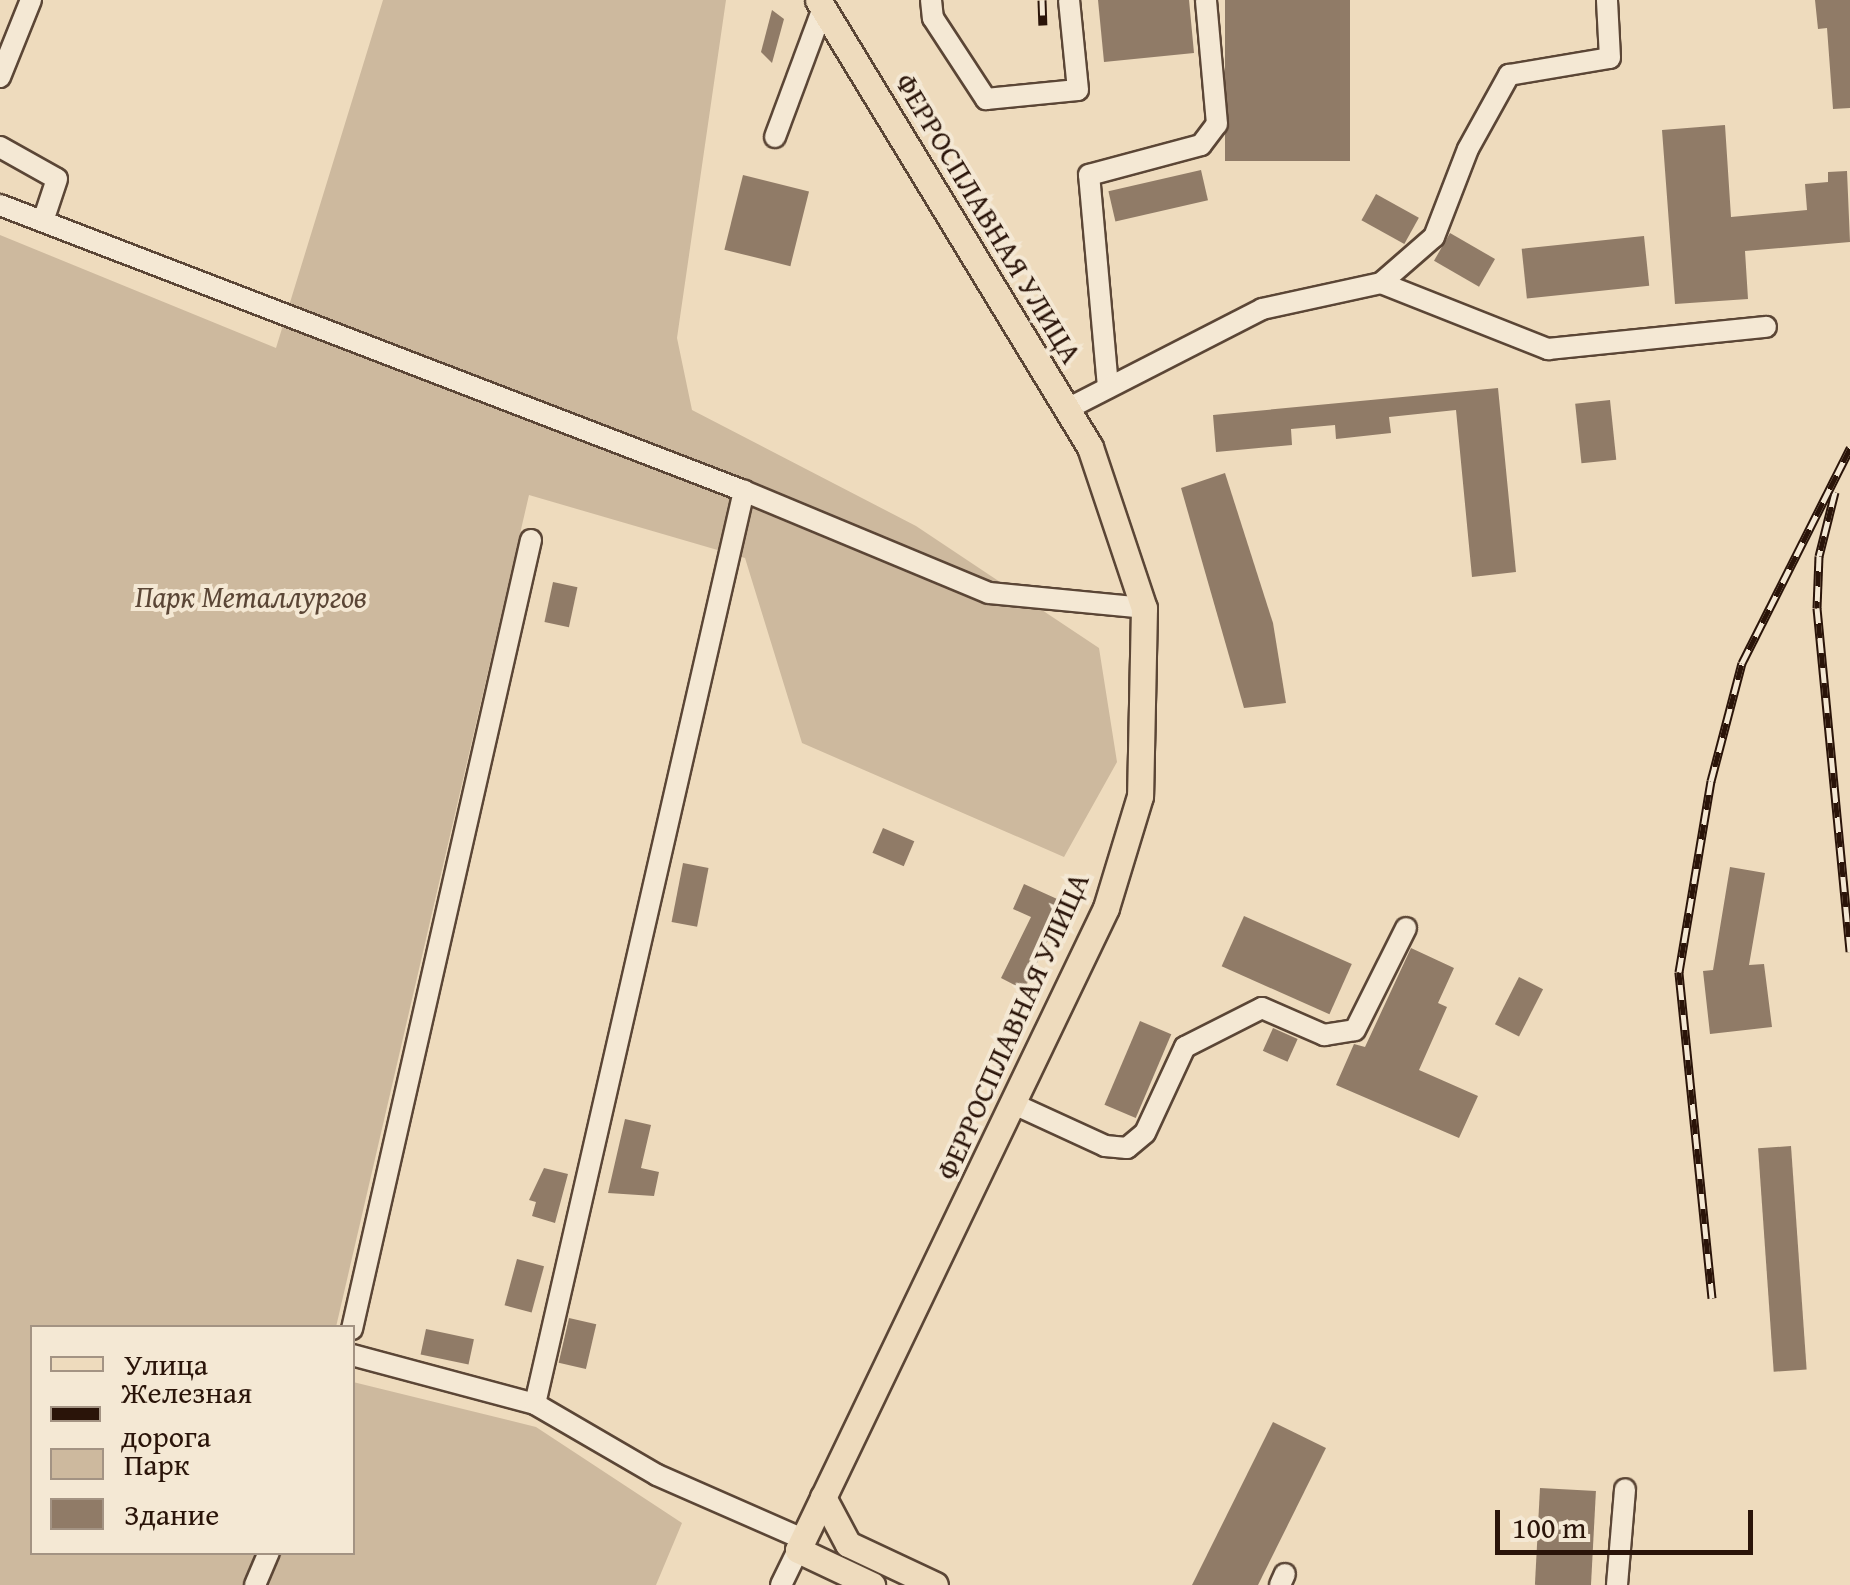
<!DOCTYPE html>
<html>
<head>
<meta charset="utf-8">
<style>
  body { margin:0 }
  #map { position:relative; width:1850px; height:1585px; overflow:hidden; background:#eedbbd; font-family:"Gentium Book Plus",serif }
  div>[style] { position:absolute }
  .green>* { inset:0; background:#cdb99e }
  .building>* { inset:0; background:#907b67; transform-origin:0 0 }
  .roads { filter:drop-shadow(2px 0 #5b4636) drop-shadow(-2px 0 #5b4636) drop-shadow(0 2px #5b4636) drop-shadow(0 -2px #5b4636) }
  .minor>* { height:20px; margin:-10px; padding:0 10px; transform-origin:10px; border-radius:10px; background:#f4e8d4 }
  .major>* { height:25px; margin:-12.5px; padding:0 12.5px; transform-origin:12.5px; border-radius:12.5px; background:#eedbbd }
  .rail>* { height:9px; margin-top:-4.5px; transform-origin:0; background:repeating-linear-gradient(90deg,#f4e8d4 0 15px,#2a1409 0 30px); box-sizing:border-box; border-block:2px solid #2a1409 }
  span { translate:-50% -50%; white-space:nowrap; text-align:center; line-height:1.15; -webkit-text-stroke:8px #f4e8d4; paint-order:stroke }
  .street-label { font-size:30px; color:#2a1409 }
  .park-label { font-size:30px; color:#5b4636; font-style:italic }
  .legend { position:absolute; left:30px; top:1325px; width:325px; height:230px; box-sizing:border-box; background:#f4e8d4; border:2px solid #a39383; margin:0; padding:12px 18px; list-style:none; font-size:30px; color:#2a1409 }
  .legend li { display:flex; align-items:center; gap:20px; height:50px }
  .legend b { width:50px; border:2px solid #a39383 }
  .scale { position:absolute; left:1495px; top:1510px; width:258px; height:45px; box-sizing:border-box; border:5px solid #2a1409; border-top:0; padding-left:12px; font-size:30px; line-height:35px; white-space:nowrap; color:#2a1409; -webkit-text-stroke:8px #f4e8d4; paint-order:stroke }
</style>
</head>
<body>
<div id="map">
  <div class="green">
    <i style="clip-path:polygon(383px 0,726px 0,677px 338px,692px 410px,916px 526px,1099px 648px,1117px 762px,1064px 857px,802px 743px,745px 558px,529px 495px,336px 1327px,32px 1328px,32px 1552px,352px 1552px,353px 1382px,536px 1427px,682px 1523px,656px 1585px,0 1585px,0 235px,276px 348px)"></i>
  </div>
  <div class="building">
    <i style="clip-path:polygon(1098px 0,1189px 0,1194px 53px,1104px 62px)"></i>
    <i style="left:1225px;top:0;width:125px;height:161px"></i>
    <i style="clip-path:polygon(1815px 0,1850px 0,1850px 108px,1833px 109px,1827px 28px,1818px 29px)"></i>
    <i style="clip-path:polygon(772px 10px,784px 19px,772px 63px,761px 52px)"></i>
    <i style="clip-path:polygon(1725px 125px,1731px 217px,1807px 210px,1805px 184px,1828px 182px,1828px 172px,1847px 171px,1850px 242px,1745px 251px,1748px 299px,1675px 304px,1662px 130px)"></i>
    <i style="left:1201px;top:170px;width:31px;height:95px;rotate:77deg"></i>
    <i style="left:743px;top:175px;width:68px;height:77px;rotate:14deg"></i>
    <i style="left:1376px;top:194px;width:49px;height:30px;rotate:29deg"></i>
    <i style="left:1450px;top:233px;width:52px;height:32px;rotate:30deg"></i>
    <i style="left:1644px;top:236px;width:50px;height:123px;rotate:84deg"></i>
    <i style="clip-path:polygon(1498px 388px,1516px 572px,1472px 577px,1456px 410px,1389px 417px,1391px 433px,1336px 439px,1335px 425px,1291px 429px,1292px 445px,1216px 452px,1213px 415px)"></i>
    <i style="left:1610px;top:400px;width:60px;height:35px;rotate:84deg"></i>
    <i style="clip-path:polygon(1225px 473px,1273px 623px,1286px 703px,1244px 708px,1181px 488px)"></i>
    <i style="left:553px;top:582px;width:25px;height:41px;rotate:12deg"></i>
    <i style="left:883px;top:828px;width:34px;height:27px;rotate:23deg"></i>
    <i style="left:683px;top:863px;width:26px;height:60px;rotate:11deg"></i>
    <i style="clip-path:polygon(1730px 867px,1765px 873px,1749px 965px,1764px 964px,1772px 1027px,1710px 1034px,1703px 971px,1713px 970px)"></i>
    <i style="clip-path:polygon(1024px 884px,1066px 903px,1024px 990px,1001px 978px,1031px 917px,1013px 909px)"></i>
    <i style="left:1244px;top:916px;width:118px;height:55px;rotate:24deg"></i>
    <i style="clip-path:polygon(1411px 948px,1454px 968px,1438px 1003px,1447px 1007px,1419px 1070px,1478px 1096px,1459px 1138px,1336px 1085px,1354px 1044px,1365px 1047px)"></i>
    <i style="left:1519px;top:977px;width:27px;height:53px;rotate:27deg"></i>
    <i style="left:1140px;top:1021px;width:34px;height:91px;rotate:23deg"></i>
    <i style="left:1273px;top:1028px;width:27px;height:25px;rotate:24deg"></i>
    <i style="clip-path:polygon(625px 1119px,651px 1125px,641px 1168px,659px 1172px,654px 1196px,608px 1193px)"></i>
    <i style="left:1791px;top:1146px;width:224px;height:33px;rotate:86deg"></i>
    <i style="clip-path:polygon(544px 1168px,568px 1174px,555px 1223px,532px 1216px,536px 1202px,529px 1200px)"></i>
    <i style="left:517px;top:1259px;width:28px;height:48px;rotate:15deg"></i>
    <i style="left:569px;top:1318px;width:28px;height:46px;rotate:13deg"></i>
    <i style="left:426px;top:1329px;width:49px;height:26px;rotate:12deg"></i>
    <i style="clip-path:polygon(1273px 1422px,1326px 1448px,1258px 1585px,1192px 1585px)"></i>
    <i style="left:1540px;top:1488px;width:56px;height:97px;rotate:3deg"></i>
  </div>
  <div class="roads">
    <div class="minor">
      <i style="left:931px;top:0;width:18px;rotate:84deg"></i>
      <i style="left:933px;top:18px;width:97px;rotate:56.8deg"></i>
      <i style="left:986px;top:99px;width:92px;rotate:-5.6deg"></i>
      <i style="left:1078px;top:90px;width:90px;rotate:-95.7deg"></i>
      <i style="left:0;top:77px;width:83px;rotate:-68.1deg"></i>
      <i style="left:775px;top:137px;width:138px;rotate:-69.6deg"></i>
      <i style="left:0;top:147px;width:65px;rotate:29.3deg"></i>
      <i style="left:57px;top:179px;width:44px;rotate:108.4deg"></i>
      <i style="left:0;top:205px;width:797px;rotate:21.03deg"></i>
      <i style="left:744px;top:491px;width:265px;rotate:22.6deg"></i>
      <i style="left:989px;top:593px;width:156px;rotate:5.5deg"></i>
      <i style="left:1381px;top:283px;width:180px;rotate:21.6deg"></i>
      <i style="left:1548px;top:349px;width:219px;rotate:-5.8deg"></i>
      <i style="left:1108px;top:387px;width:213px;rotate:-95.1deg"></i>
      <i style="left:1089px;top:175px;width:116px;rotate:-15deg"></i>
      <i style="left:1201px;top:145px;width:26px;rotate:-53deg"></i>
      <i style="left:1217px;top:124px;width:124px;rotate:-95.1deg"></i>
      <i style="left:1067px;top:409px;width:219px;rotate:-27.1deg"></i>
      <i style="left:1262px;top:309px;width:122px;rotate:-12.3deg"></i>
      <i style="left:1381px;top:283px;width:70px;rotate:-41deg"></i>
      <i style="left:1434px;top:237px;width:94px;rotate:-68.9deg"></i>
      <i style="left:1468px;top:149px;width:85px;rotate:-61deg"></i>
      <i style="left:1509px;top:75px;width:102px;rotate:-9.6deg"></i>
      <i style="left:1610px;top:58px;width:58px;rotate:-93deg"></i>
      <i style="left:1016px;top:1105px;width:98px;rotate:24.7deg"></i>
      <i style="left:1105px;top:1146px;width:22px;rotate:5deg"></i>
      <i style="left:1127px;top:1148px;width:23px;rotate:-40deg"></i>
      <i style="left:1145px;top:1133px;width:95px;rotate:-65.1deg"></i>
      <i style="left:1185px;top:1047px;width:86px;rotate:-26.9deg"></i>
      <i style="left:1262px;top:1008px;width:68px;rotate:23.5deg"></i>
      <i style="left:1324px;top:1035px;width:31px;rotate:-9deg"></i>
      <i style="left:1355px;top:1030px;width:114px;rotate:-63.4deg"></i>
      <i style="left:352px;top:1329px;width:809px;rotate:-77.22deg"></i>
      <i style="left:352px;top:1355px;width:189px;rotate:15deg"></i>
      <i style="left:535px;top:1404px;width:141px;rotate:30.2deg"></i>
      <i style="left:657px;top:1475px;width:159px;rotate:23.7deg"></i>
      <i style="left:535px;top:1404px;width:937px;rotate:-77.11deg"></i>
      <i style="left:255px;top:1585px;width:36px;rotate:-67deg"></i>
      <i style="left:781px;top:1585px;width:39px;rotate:-64deg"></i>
      <i style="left:1280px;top:1585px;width:12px;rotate:-66deg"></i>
      <i style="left:1617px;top:1585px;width:96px;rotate:-85.2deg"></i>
    </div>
    <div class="major">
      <i style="left:818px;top:0;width:523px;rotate:58.68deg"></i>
      <i style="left:1090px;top:447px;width:170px;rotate:71.5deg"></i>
      <i style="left:1144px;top:608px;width:188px;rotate:91.2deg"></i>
      <i style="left:1140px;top:796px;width:117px;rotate:106.9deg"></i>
      <i style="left:1106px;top:908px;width:712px;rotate:115.63deg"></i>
      <i style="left:798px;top:1550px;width:82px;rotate:25.3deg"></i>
      <i style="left:823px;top:1497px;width:53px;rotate:62deg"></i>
      <i style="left:848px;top:1544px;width:96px;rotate:25.2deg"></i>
    </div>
  </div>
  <div class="rail">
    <i style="left:1042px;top:0;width:25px;rotate:88deg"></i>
    <i style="left:1835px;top:492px;width:66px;rotate:104deg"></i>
    <i style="left:1819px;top:556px;width:52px;rotate:92.2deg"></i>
    <i style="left:1817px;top:608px;width:345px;rotate:84.5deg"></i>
    <i style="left:1712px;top:1298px;width:328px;rotate:-95.8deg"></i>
    <i style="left:1679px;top:972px;width:194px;rotate:-80.5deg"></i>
    <i style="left:1711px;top:781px;width:122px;rotate:-75.3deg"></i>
    <i style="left:1742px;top:663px;width:241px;rotate:-63.3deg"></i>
  </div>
  <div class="street-label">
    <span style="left:989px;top:218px;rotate:59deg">ФЕРРОСПЛАВНАЯ УЛИЦА</span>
    <span style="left:1012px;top:1026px;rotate:-66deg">ФЕРРОСПЛАВНАЯ УЛИЦА</span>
  </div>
  <div class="park-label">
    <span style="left:251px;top:596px">Парк Металлургов</span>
  </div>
  <ul class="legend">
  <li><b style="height:12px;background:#eedbbd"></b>Улица</li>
  <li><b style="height:12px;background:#2a1409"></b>Железная дорога</li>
  <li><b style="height:28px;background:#cdb99e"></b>Парк</li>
  <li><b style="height:28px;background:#907b67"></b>Здание</li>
  </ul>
  <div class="scale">100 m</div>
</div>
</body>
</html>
